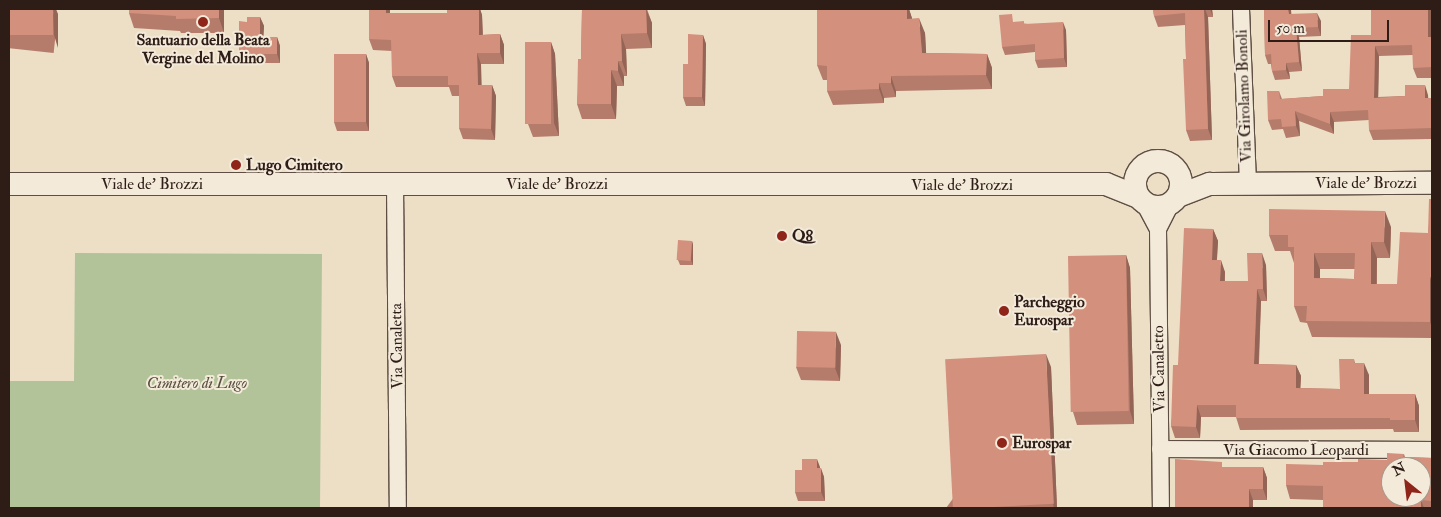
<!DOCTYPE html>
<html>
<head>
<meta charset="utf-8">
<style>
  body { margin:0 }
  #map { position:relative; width:1441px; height:517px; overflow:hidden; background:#ecdfc6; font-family:"IM FELL Double Pica",serif }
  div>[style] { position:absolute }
  .green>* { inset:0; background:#b2c399 }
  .roads { filter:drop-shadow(1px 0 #5e4e43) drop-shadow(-1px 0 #5e4e43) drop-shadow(0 1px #5e4e43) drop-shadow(0 -1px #5e4e43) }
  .street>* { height:16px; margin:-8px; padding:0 8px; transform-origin:8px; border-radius:8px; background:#f3eada }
  .secondary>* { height:22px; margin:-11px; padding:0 11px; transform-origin:11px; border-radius:11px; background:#f3eada }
  .secondary>.ring { margin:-11px; padding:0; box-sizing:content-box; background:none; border:22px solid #f3eada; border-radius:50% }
  .wall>* { inset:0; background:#b57c6b; transform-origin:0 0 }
  .shaded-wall>* { inset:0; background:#946557 }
  .building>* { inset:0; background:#d3907c; transform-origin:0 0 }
  .dots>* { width:14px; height:14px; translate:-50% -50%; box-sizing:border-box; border:2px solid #f3eada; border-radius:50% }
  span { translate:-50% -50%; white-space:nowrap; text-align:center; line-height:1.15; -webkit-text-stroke:4px #f3eada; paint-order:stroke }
  .poi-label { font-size:16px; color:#2e1d17; font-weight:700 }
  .left { translate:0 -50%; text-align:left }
  .street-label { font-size:16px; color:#2e1d17 }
  .park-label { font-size:16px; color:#564f3e; font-style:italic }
  .frame { position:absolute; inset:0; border:10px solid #2e1d17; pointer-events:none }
  .north { position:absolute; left:1381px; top:457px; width:50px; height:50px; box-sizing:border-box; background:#f3eada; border:1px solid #a4988c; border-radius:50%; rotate:331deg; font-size:14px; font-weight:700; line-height:20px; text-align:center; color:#2e1d17 }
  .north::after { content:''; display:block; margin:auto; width:18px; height:22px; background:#8f2418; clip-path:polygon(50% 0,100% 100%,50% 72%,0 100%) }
  .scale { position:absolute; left:1268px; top:20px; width:121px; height:22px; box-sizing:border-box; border:2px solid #2e1d17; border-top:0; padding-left:6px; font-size:15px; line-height:18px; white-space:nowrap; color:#2e1d17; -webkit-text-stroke:4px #f3eada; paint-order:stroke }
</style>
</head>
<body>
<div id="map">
  <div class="green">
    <i style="clip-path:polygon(75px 253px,322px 254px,320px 508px,9px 508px,9px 381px,74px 381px)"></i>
  </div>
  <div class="roads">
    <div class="street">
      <i style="left:1241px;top:9px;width:175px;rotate:87.7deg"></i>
      <i style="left:395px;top:183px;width:325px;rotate:89.5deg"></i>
      <i style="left:1144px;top:203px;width:30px;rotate:62deg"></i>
      <i style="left:1158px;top:229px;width:279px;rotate:89.4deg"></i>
      <i style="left:1158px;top:229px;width:30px;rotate:-63deg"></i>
      <i style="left:1160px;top:449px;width:272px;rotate:0.2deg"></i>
    </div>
    <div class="secondary">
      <i class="ring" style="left:1135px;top:161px;width:24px;height:24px"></i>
      <i style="left:9px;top:184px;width:1097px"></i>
      <i style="left:1106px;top:184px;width:35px;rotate:22deg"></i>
      <i style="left:1178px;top:196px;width:34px;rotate:-21deg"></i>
      <i style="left:1210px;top:184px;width:222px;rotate:-0.3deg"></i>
    </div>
  </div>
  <div class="wall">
    <i style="left:9px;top:9px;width:49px;height:39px;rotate:6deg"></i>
    <i style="clip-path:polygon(224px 9px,224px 33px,181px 33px,180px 31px,134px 28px,129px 13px)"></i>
    <i style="clip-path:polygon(390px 9px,390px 13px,447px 13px,447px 9px,480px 9px,482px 15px,483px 35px,500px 34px,504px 45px,504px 64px,481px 64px,481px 85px,492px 85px,496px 96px,495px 140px,463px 139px,459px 128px,459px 96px,452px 96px,449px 87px,396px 87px,392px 76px,392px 51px,373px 50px,369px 39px)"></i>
    <i style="clip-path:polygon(582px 9px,647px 9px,652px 23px,652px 48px,626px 49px,627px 76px,624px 76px,624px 86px,617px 86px,616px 119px,582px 119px,577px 104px,581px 59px)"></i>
    <i style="clip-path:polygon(817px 9px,909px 9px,912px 19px,925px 33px,926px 53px,987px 54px,992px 68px,992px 89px,896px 91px,896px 97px,884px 98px,884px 103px,833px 105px,827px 91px,827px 80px,823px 80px,817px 65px)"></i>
    <i style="clip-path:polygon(1153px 9px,1212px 9px,1213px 17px,1208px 17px,1212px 140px,1190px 141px,1186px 130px,1186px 59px,1185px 25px,1158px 27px,1154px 16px)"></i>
    <i style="clip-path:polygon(1264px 9px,1291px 9px,1291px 14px,1321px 21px,1321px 36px,1299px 37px,1302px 71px,1289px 72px,1290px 79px,1275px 80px,1272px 71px,1271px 64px,1268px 64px,1265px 55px)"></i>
    <i style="clip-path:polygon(1432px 9px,1432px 78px,1417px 78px,1413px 68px,1413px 55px,1379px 56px,1378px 97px,1428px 95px,1428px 98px,1432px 98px,1432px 139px,1373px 140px,1369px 130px,1369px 120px,1334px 122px,1334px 134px,1299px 121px,1300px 136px,1286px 138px,1283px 129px,1272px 130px,1268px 120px,1279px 91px,1282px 99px,1323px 96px,1349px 89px,1371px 35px)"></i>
    <i style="clip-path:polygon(260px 17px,264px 26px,263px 37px,277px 37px,280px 46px,280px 63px,242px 63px,239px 54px,247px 22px)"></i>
    <i style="clip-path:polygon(1015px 22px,1066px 30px,1067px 67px,1038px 68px,1035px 60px,1035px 52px,1005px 55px,1002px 47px)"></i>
    <i style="clip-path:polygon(703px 35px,706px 44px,705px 106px,686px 106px,683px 97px,688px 64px)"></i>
    <i style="clip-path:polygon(551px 42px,555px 54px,559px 136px,533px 137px,528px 124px)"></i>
    <i style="clip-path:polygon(366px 54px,369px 63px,369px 131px,337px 131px,334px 122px)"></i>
    <i style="clip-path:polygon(evenodd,1432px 199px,1432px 338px,1312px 337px,1307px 323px,1300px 322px,1294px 306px,1294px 263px,1290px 251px,1275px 251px,1269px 235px,1391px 227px,1390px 258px,1377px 258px,1377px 284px,1397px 284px,1428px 233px,1432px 199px,1320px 269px,1355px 269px,1354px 279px,1320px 278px,1320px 269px)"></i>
    <i style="clip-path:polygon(1213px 229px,1218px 241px,1217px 260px,1225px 272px,1225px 281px,1248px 281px,1266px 265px,1267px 301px,1261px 301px,1259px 364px,1296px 365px,1301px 376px,1300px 388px,1340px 389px,1354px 359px,1355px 363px,1369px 375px,1369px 394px,1415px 394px,1419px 406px,1419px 432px,1394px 432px,1393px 429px,1240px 430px,1236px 417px,1201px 417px,1200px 438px,1175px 438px,1171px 426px,1178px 365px)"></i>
    <i style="clip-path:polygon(692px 241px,693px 245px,693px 265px,680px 265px,678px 260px)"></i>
    <i style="clip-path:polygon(1126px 255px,1130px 268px,1134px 424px,1077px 425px,1073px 412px)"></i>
    <i style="clip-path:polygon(841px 345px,840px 381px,801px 380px,796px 367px)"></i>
    <i style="clip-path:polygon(1051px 367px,1057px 508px,946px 508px)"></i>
    <i style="clip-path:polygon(1404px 454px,1405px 457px,1432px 458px,1432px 508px,1323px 508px,1323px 500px,1290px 499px,1286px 485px,1323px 465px,1387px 460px)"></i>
    <i style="clip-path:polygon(1224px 467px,1263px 467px,1267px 478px,1267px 500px,1253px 500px,1253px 508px,1175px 508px)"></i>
    <i style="clip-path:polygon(820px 468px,824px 477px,825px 501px,798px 501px,795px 492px)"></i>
  </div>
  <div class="shaded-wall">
    <i style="clip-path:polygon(53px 9px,56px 9px,58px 14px,58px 48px,54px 35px)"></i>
    <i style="clip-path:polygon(219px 9px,224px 9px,224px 33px,219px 18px)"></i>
    <i style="clip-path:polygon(386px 9px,390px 9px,390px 24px,386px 13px)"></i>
    <i style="clip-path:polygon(479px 9px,480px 9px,482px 15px,483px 46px,479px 35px)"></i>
    <i style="clip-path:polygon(646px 9px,652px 23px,652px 48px,647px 33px)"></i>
    <i style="clip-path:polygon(907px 9px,909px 9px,912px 18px,912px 34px,907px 19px)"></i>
    <i style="clip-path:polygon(1204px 9px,1205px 9px,1208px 17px,1212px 140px,1208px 129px)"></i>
    <i style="clip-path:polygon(1210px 9px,1212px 9px,1213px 17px)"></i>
    <i style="clip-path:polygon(1288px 9px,1291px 9px,1292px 23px,1289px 14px)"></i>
    <i style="clip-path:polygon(1428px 9px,1432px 9px,1431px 48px,1428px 37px)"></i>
    <i style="clip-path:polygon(1317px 13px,1321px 21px,1321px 36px,1318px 27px)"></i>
    <i style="clip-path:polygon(260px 17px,264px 26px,263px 46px,260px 37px)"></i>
    <i style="clip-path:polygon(919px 18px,925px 33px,927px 68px,922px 53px)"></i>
    <i style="clip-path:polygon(1063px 22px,1066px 30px,1067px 67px,1064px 58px)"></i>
    <i style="clip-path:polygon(1296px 28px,1299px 37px,1302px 71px,1299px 62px)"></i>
    <i style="clip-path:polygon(500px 34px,504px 45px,504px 64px,500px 53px)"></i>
    <i style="clip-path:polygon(621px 34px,626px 49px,627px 76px,622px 61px)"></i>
    <i style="clip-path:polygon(703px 35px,706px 44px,705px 106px,702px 97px)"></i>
    <i style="clip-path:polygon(277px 37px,280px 46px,280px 63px,277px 54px)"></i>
    <i style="clip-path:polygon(551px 42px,555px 54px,559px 136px,554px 123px)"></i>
    <i style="clip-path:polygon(1375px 46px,1379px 56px,1378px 108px,1374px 98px)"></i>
    <i style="clip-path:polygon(477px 53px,481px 64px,482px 96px,478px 85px)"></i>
    <i style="clip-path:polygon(366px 54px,369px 63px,369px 131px,366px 122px)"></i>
    <i style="clip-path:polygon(987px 54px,992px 68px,992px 89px,986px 75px)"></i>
    <i style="clip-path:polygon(618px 61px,624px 76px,624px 86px,618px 71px)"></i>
    <i style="clip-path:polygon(1286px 63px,1289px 72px,1290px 79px,1286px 70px)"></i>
    <i style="clip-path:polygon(611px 70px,617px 86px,616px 119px,611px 104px)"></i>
    <i style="clip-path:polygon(891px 76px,896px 91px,896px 97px,891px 83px)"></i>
    <i style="clip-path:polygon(879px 83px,884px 98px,884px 103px,879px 89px)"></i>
    <i style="clip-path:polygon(492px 85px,496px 96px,495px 140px,491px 129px)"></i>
    <i style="clip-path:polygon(1425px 85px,1428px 95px,1429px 108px,1425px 98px)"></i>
    <i style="clip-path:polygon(1295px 111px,1299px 121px,1300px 136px,1296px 126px)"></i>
    <i style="clip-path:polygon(1330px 112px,1334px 122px,1334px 134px,1330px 124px)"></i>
    <i style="clip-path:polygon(1385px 211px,1391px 227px,1390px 258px,1384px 242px)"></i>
    <i style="clip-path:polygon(1213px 229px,1218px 241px,1216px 271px,1212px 260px)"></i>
    <i style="clip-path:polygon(692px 241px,693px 245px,693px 265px,691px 260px)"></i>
    <i style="clip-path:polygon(1371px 242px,1377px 258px,1376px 300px,1371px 284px)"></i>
    <i style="clip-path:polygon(1262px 253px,1266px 265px,1267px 301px,1263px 289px)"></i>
    <i style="clip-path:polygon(1314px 253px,1320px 269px,1320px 295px,1314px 278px)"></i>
    <i style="clip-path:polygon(1126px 255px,1130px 268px,1134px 424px,1130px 411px)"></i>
    <i style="clip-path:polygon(1221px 260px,1225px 272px,1224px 293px,1220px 281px)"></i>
    <i style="clip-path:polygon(1430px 277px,1432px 282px,1432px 328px,1430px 322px)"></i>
    <i style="clip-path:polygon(1257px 289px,1261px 301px,1258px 376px,1254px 364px)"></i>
    <i style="clip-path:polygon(836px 332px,841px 345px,840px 381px,835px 368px)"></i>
    <i style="clip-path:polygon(1046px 354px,1051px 367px,1057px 508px,1054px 508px,1053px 504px)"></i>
    <i style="clip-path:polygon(1364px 363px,1369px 375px,1369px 406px,1364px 394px)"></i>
    <i style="clip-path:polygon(1296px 365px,1301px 376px,1300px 399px,1296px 388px)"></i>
    <i style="clip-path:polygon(1415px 394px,1419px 406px,1419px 432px,1415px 420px)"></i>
    <i style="clip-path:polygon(1197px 405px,1201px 417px,1200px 438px,1196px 427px)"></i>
    <i style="clip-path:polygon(817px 459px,820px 467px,820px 477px,817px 468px)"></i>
    <i style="clip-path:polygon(1263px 467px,1267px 478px,1267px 500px,1263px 489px)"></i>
    <i style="clip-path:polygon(821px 468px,824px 477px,825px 501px,821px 492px)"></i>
    <i style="clip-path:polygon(1249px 489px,1253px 500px,1253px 508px,1249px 508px)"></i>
    <i style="clip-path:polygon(1421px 500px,1424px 508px,1421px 508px)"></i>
  </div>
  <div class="building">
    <i style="left:9px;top:9px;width:44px;height:26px"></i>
    <i style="clip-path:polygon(129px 9px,219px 9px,219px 18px,176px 19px,176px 16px,129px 13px)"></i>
    <i style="clip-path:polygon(369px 9px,386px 9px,386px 13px,447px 13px,447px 9px,479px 9px,479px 35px,500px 34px,500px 53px,477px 53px,478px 85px,492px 85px,491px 129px,459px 128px,459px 85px,448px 85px,448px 76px,392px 76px,391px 40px,369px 39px)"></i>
    <i style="clip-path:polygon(582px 9px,646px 9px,647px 33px,621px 34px,622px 61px,618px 61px,618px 71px,611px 70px,611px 104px,577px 104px,578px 59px,581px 59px)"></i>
    <i style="clip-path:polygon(817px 9px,907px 9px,907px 19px,919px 18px,922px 53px,987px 54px,986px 75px,891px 76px,891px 83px,879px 83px,879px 89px,827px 91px,827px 66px,817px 65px)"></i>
    <i style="clip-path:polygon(1153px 9px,1204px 9px,1208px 129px,1186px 130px,1183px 59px,1186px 59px,1185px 13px,1154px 16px)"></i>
    <i style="clip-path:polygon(1264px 9px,1288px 9px,1289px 14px,1317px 13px,1318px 27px,1296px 28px,1299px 62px,1286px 63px,1286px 70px,1272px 71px,1271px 54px,1265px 55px)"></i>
    <i style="clip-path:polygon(1371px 9px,1428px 9px,1428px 37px,1432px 37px,1432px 67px,1413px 68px,1412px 45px,1375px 46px,1374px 98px,1405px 96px,1405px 85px,1425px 85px,1425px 98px,1432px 98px,1432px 128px,1369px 130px,1368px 110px,1330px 112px,1330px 124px,1295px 111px,1296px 126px,1282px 127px,1281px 119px,1268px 120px,1267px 91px,1279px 91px,1280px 99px,1323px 96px,1323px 89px,1349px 89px,1351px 35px,1371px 35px)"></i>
    <i style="clip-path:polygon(1012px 14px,1013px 22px,1024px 21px,1024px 24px,1063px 22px,1064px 58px,1035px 60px,1035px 44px,1002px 47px,999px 15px)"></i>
    <i style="clip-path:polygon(247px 17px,260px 17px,260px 37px,277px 37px,277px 54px,239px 54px,239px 21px,247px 22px)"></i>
    <i style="clip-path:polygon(688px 34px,703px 35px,702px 97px,683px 97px,683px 64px,688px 64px)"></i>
    <i style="left:525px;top:42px;width:26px;height:82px"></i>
    <i style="left:334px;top:54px;width:32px;height:68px"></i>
    <i style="clip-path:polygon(evenodd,1429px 199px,1432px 199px,1432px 277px,1430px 277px,1430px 322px,1306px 321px,1307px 306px,1294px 306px,1294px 247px,1288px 247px,1288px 235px,1269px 235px,1269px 209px,1385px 211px,1384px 242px,1371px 242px,1371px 284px,1397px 284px,1400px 232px,1428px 233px,1429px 199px,1314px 253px,1355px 253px,1354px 279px,1314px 278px,1314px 253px)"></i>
    <i style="clip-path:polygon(1184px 228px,1213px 229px,1212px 260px,1221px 260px,1220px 281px,1248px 281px,1247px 253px,1262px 253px,1263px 289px,1257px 289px,1254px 364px,1296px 365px,1296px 388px,1340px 389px,1339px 359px,1354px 359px,1354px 363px,1364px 363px,1364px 394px,1415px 394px,1415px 420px,1390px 420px,1390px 418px,1236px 418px,1236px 405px,1197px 405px,1196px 427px,1171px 426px,1173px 365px,1178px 365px)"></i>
    <i style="left:678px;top:240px;width:14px;height:20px;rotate:4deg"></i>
    <i style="left:1126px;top:255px;width:156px;height:58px;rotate:89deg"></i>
    <i style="left:797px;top:331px;width:39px;height:36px;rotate:1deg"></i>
    <i style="left:1046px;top:354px;width:150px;height:101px;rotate:87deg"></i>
    <i style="clip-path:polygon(evenodd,1387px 453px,1404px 454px,1403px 457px,1432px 458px,1432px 501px,1421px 500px,1421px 508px,1323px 508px,1323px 486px,1286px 485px,1286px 464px,1323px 465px,1323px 462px,1358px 462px,1358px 459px,1387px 460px,1387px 453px,1391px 467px,1421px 467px,1421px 497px,1391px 497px,1391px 467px)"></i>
    <i style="clip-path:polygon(802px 459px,817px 459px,817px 468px,821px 468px,821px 492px,795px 492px,795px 470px,802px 470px)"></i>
    <i style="clip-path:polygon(1175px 459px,1222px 462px,1222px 467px,1263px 467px,1263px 489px,1249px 489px,1249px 508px,1175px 508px)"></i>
  </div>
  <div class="dots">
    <i style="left:203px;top:22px;background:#8f2418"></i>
    <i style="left:236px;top:165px;background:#8f2418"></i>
    <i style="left:782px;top:236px;background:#8f2418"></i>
    <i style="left:1004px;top:311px;background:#8f2418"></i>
    <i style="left:1002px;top:443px;background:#8f2418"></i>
  </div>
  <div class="poi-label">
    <span style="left:203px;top:49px">Santuario della Beata<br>Vergine del Molino</span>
    <span class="left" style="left:246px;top:165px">Lugo Cimitero</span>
    <span class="left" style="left:792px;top:236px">Q8</span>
    <span class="left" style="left:1014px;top:311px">Parcheggio<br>Eurospar</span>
    <span class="left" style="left:1012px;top:443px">Eurospar</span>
  </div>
  <div class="street-label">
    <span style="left:1244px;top:96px;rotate:-92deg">Via Girolamo Bonoli</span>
    <span style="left:1366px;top:183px">Viale de' Brozzi</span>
    <span style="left:152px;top:184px">Viale de' Brozzi</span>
    <span style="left:557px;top:184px">Viale de' Brozzi</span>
    <span style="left:962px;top:185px">Viale de' Brozzi</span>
    <span style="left:397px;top:346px;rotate:-91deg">Via Canaletta</span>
    <span style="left:1159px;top:369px;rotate:-91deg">Via Canaletto</span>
    <span style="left:1296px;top:450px">Via Giacomo Leopardi</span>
  </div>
  <div class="park-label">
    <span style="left:197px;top:383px">Cimitero di Lugo</span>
  </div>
  <div class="frame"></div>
  <div class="north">N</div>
  <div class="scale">50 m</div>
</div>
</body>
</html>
